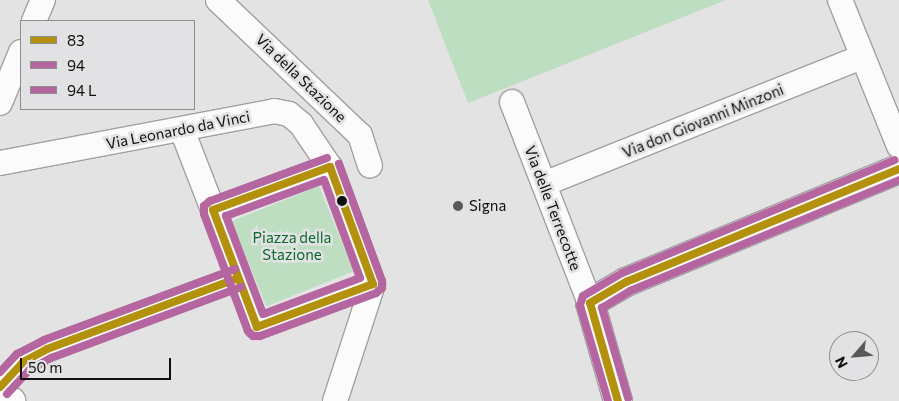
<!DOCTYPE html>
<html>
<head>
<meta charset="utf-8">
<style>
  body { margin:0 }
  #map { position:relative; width:899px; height:401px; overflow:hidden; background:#e3e3e3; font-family:Commissioner,sans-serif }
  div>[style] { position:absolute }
  .green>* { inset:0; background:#bedec2; transform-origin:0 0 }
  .roads { filter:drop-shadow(1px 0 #a1a1a1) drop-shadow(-1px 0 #a1a1a1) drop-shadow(0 1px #a1a1a1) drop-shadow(0 -1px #a1a1a1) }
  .minor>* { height:24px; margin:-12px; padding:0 12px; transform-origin:12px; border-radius:12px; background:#fbfbfb }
  .secondary>* { height:28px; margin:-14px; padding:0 14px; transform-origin:14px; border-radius:14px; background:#fbfbfb }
  .bus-1>* { height:8px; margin:-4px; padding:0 4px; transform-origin:4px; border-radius:4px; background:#b3910c }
  .bus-2>* { height:8px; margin:-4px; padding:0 4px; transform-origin:4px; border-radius:4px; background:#b566a0 }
  .bus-3>* { height:8px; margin:-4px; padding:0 4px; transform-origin:4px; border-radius:4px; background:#b566a0 }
  .dots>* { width:14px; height:14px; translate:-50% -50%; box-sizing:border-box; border:2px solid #e2e2e4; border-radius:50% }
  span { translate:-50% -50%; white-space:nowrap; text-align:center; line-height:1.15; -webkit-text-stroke:5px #e2e2e4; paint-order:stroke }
  .street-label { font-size:15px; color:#0f0f10 }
  .poi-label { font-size:15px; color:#0f0f10 }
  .left { translate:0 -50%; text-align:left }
  .park-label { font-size:15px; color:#086a2a }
  .legend { position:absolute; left:20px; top:20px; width:175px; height:90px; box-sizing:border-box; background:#e2e2e4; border:1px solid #8e8e8f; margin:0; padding:6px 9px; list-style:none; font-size:15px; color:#0f0f10 }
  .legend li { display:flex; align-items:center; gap:10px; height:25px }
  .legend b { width:25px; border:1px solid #8e8e8f }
  .north { position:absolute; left:829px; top:331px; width:50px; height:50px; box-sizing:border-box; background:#e2e2e4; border:1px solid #8e8e8f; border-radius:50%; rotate:243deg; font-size:14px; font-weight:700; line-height:20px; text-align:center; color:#0f0f10 }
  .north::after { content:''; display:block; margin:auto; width:18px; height:22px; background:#59595a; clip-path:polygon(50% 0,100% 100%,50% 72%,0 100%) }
  .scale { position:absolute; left:20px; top:358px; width:151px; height:22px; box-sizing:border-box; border:2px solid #0f0f10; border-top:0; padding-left:6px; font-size:15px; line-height:18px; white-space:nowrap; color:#0f0f10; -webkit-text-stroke:4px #e2e2e4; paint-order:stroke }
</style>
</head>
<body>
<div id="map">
  <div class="green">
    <i style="clip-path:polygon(428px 0,726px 0,468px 103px)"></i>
    <i style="left:319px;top:186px;width:92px;height:94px;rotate:68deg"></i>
  </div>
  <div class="roads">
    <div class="minor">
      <i style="left:218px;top:0;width:196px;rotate:43.6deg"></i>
      <i style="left:360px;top:135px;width:32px;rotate:72deg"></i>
      <i style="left:840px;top:0;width:157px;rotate:68deg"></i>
      <i style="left:34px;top:21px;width:23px;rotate:-67deg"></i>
      <i style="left:512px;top:102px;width:216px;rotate:68.8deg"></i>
      <i style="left:0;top:103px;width:55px;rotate:-67.6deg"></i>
      <i style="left:182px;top:130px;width:86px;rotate:68.8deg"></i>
      <i style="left:0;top:163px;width:279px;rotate:-10.7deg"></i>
      <i style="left:274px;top:111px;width:15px;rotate:11deg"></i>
      <i style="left:289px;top:114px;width:16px;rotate:40deg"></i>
      <i style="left:301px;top:124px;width:52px;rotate:56deg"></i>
      <i style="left:330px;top:167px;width:125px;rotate:69.8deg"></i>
      <i style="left:373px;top:284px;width:124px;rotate:159.7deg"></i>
      <i style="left:257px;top:327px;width:125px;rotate:-110.6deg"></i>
      <i style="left:213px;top:210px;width:125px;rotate:-20.2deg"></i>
      <i style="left:544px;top:184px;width:342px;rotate:-21.8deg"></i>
      <i style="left:0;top:387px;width:34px;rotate:-47deg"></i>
      <i style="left:23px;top:362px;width:27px;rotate:-28deg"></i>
      <i style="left:47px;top:349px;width:204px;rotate:-20.4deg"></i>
      <i style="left:335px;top:401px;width:123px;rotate:-72deg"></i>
    </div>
    <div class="secondary">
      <i style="left:0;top:395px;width:13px;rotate:29deg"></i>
      <i style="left:618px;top:401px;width:102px;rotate:-105.9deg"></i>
      <i style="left:590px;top:303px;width:42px;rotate:-30.3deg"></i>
      <i style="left:626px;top:282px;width:295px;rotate:-22.5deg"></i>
    </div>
  </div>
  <div class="bus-1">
    <i style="left:330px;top:167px;width:125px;rotate:69.8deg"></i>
    <i style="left:373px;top:284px;width:124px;rotate:159.7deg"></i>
    <i style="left:257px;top:327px;width:125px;rotate:-110.6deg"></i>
    <i style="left:213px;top:210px;width:125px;rotate:-20.2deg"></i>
    <i style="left:590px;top:303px;width:42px;rotate:-30.3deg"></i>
    <i style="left:626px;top:282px;width:295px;rotate:-22.5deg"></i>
    <i style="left:590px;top:303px;width:102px;rotate:74.1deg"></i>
    <i style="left:0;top:387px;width:34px;rotate:-47deg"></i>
    <i style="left:23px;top:362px;width:27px;rotate:-28deg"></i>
    <i style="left:47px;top:349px;width:204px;rotate:-20.4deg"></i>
  </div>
  <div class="bus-2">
    <i style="left:324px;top:180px;width:104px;rotate:69.8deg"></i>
    <i style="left:360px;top:278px;width:103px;rotate:159.6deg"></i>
    <i style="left:263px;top:314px;width:105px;rotate:-110.7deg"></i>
    <i style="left:226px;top:216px;width:104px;rotate:-20.2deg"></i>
    <i style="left:7px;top:394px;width:33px;rotate:-47deg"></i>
    <i style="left:29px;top:370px;width:25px;rotate:-29deg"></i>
    <i style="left:51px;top:358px;width:203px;rotate:-20.5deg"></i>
    <i style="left:628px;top:398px;width:94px;rotate:-106.1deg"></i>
    <i style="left:602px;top:308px;width:33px;rotate:-31deg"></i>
    <i style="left:630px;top:291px;width:291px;rotate:-22.4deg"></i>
  </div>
  <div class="bus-3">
    <i style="left:327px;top:158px;width:125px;rotate:159.8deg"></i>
    <i style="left:210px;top:201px;width:8px;rotate:140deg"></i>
    <i style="left:204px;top:206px;width:8px;rotate:90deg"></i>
    <i style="left:204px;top:214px;width:125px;rotate:69.4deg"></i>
    <i style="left:248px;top:331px;width:7px;rotate:45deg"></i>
    <i style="left:253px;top:336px;width:7px"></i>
    <i style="left:260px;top:336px;width:124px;rotate:-20.3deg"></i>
    <i style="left:376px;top:293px;width:8px;rotate:-40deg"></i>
    <i style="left:382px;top:288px;width:7px;rotate:-90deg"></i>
    <i style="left:382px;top:281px;width:125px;rotate:-110.2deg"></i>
    <i style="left:0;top:372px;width:25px;rotate:-47deg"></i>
    <i style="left:17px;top:354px;width:30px;rotate:-27deg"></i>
    <i style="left:44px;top:340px;width:204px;rotate:-20.4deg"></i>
    <i style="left:608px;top:401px;width:100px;rotate:-106.3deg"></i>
    <i style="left:580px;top:305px;width:9px;rotate:-72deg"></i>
    <i style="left:583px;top:296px;width:45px;rotate:-30.5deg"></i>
    <i style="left:622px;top:273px;width:295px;rotate:-22.5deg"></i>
  </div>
  <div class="dots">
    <i style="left:342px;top:201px;background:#0f0f10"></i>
    <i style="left:458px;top:206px;background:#59595a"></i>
  </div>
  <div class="street-label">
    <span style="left:301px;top:78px;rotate:44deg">Via della Stazione</span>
    <span style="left:703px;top:121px;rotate:-22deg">Via don Giovanni Minzoni</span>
    <span style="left:178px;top:130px;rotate:-11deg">Via Leonardo da Vinci</span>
    <span style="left:553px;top:208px;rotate:69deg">Via delle Terrecotte</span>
  </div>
  <div class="poi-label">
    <span class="left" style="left:469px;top:206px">Signa</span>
  </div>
  <div class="park-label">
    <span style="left:292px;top:246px">Piazza della<br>Stazione</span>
  </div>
  <ul class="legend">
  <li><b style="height:6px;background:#b3910c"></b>83</li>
  <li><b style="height:6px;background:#b566a0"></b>94</li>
  <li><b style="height:6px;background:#b566a0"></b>94 L</li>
  </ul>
  <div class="north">N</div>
  <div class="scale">50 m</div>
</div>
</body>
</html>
